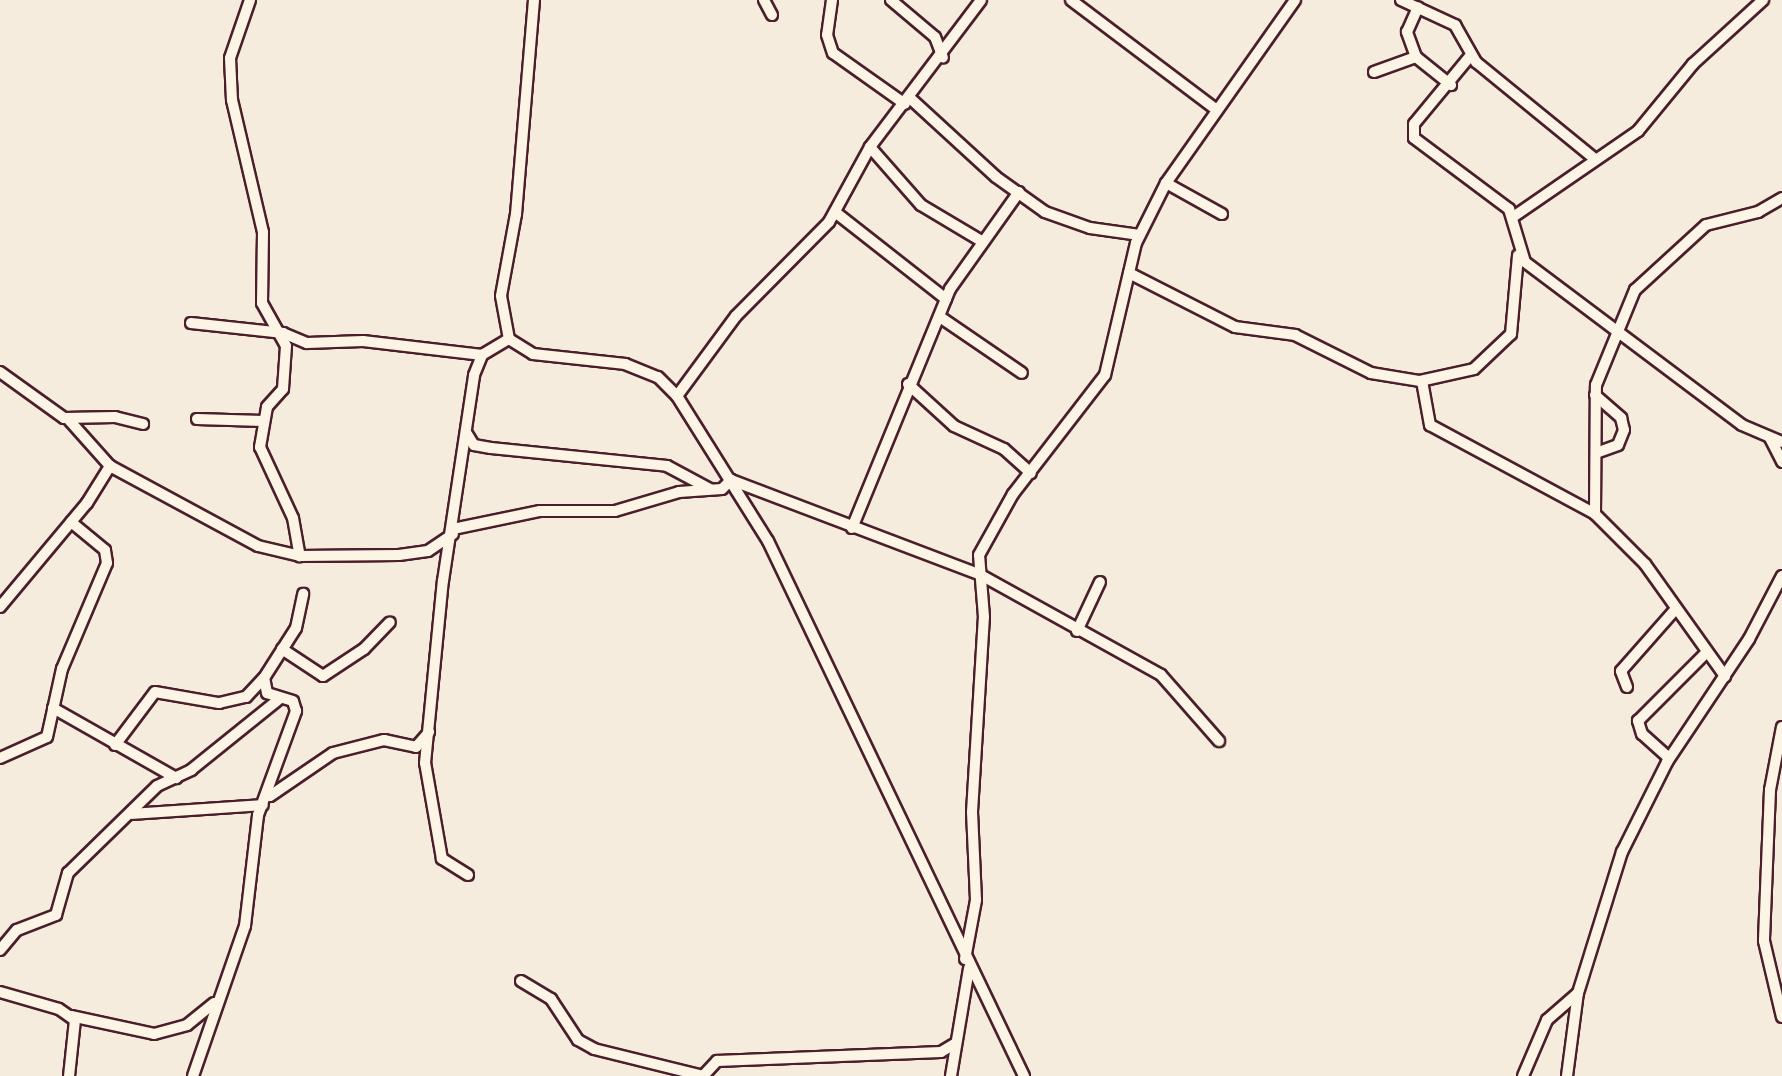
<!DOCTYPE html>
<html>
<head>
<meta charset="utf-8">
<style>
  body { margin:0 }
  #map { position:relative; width:1782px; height:1076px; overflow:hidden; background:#f5ecde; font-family:"Balsamiq Sans",sans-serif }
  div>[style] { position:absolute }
  .roads { filter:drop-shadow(2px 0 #4a1f2b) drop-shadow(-2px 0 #4a1f2b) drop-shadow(0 2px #4a1f2b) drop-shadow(0 -2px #4a1f2b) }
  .minor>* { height:10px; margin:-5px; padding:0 5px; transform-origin:5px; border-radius:5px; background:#fcf5e5 }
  span { translate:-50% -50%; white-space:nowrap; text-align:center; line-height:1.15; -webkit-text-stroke:5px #fcf5e5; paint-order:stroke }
</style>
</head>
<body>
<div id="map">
  <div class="roads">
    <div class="minor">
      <i style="left:250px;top:0;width:61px;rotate:109deg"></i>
      <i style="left:230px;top:58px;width:42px;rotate:87.3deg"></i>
      <i style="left:232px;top:100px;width:136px;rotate:76.8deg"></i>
      <i style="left:263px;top:232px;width:71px;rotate:90.8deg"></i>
      <i style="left:262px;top:303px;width:49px;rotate:60.8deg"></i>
      <i style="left:286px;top:346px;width:43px;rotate:94deg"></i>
      <i style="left:283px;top:389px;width:24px;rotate:132deg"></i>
      <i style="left:267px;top:407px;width:41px;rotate:99.9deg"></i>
      <i style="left:260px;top:447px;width:78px;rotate:65.1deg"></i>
      <i style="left:293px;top:518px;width:39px;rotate:80deg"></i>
      <i style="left:534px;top:0;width:215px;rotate:94.8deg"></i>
      <i style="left:516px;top:214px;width:83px;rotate:100.4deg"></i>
      <i style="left:501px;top:296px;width:44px;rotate:79.5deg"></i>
      <i style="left:509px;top:339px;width:28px;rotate:32deg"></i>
      <i style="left:533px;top:354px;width:93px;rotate:6.2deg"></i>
      <i style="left:625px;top:364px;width:35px;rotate:22deg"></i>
      <i style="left:658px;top:377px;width:27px;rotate:45deg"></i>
      <i style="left:677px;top:396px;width:171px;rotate:57.9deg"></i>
      <i style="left:768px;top:541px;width:593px;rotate:64.43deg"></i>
      <i style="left:764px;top:0;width:17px;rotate:62deg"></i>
      <i style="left:832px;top:0;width:35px;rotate:98deg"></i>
      <i style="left:827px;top:35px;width:19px;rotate:72deg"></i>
      <i style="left:833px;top:53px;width:88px;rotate:35.3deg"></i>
      <i style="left:891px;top:0;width:57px;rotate:40.1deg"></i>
      <i style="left:935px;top:37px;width:22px;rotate:69deg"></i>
      <i style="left:1071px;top:0;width:178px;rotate:37deg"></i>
      <i style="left:1401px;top:0;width:60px;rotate:24.8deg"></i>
      <i style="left:1455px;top:25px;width:43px;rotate:60.4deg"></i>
      <i style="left:1476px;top:62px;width:154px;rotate:39.2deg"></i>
      <i style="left:1471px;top:55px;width:89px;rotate:129.6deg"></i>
      <i style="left:1414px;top:124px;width:14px;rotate:90deg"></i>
      <i style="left:1414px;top:138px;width:119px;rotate:36.8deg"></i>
      <i style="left:1509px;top:209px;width:55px;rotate:73.2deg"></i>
      <i style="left:1525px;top:262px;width:271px;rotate:36.9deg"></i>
      <i style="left:1742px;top:425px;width:43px;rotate:23deg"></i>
      <i style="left:1416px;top:57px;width:27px;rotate:-110deg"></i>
      <i style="left:1407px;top:32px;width:27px;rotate:-66deg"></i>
      <i style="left:1374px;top:72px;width:45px;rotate:-19.7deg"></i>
      <i style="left:1416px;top:57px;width:45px;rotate:38.7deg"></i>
      <i style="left:911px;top:99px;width:115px;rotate:42.5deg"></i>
      <i style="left:996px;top:177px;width:60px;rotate:35.5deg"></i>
      <i style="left:1045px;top:212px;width:48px;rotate:19.6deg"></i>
      <i style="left:1090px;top:228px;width:50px;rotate:8deg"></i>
      <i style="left:870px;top:147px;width:77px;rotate:48.7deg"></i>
      <i style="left:921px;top:205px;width:72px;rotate:30.8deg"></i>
      <i style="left:1166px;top:183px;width:64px;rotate:29deg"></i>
      <i style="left:835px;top:212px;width:141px;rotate:38.1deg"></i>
      <i style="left:1513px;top:217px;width:152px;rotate:-34.5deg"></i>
      <i style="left:1638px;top:131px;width:87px;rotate:-50.6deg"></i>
      <i style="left:1693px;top:64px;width:95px;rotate:-42.4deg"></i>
      <i style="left:1129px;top:273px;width:119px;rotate:27deg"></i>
      <i style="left:1235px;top:327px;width:61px;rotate:7.6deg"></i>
      <i style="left:1295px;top:335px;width:85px;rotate:26.6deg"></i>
      <i style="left:1371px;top:373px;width:50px;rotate:9.3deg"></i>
      <i style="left:1420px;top:381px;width:55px;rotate:-12.5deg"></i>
      <i style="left:1474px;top:369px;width:51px;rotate:-43.4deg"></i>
      <i style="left:1511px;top:334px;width:79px;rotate:-84.9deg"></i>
      <i style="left:940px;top:317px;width:99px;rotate:34.3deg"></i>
      <i style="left:191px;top:323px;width:93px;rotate:6.2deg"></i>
      <i style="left:283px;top:333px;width:26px;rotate:23deg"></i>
      <i style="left:307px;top:343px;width:56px;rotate:-2deg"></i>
      <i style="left:363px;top:341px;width:120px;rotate:6.7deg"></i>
      <i style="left:0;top:372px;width:79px;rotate:35.7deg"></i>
      <i style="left:64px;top:418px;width:51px;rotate:-1.1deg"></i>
      <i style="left:115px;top:417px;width:29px;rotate:14deg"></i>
      <i style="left:1422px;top:381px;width:45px;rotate:79.7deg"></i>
      <i style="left:1430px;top:425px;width:187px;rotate:28.3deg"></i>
      <i style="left:1595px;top:514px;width:71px;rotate:45deg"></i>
      <i style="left:1645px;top:564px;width:138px;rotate:54.5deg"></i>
      <i style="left:908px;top:384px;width:62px;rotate:42.4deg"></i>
      <i style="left:954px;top:426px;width:55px;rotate:24.7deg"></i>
      <i style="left:1004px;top:449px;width:36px;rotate:42deg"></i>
      <i style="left:1595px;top:395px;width:35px;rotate:41deg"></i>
      <i style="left:1621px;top:418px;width:12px;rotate:76deg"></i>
      <i style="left:1624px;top:430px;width:16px;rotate:112deg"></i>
      <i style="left:1618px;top:445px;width:23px;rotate:160deg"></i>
      <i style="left:677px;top:396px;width:99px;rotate:-53.6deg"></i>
      <i style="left:736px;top:316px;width:132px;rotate:-45.3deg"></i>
      <i style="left:829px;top:222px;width:85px;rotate:-61.3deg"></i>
      <i style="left:870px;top:147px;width:184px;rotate:-52.9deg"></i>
      <i style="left:197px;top:419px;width:66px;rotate:1.7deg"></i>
      <i style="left:69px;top:420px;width:62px;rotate:48.3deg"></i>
      <i style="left:110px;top:466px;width:168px;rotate:28.4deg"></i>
      <i style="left:258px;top:546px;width:43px;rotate:13.4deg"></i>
      <i style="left:300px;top:556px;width:99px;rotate:-0.6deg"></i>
      <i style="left:399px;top:555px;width:29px;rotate:-8deg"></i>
      <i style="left:428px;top:551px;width:30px;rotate:-34deg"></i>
      <i style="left:467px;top:434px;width:13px;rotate:58deg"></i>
      <i style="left:474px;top:445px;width:17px;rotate:10deg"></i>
      <i style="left:491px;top:448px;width:177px;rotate:5.8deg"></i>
      <i style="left:667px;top:466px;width:49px;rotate:28.1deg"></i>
      <i style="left:1770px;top:438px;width:27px;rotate:63deg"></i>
      <i style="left:1595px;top:514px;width:129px;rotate:-89.6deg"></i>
      <i style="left:1596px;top:385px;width:103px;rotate:-67.7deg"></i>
      <i style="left:1635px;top:290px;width:96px;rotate:-42.5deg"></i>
      <i style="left:1706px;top:225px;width:54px;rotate:-14deg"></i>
      <i style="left:1758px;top:212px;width:28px;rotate:-30deg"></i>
      <i style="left:852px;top:528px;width:258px;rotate:-67.7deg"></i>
      <i style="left:950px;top:289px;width:119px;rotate:-54.6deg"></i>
      <i style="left:453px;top:529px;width:89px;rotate:-11.7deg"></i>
      <i style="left:540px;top:511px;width:75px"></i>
      <i style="left:615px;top:511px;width:67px;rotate:-16.5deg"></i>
      <i style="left:679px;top:492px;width:43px;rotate:-4deg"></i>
      <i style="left:722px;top:489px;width:13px;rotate:-45deg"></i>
      <i style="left:731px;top:480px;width:265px;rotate:20.8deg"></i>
      <i style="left:979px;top:574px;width:208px;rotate:29deg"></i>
      <i style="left:1161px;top:675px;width:88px;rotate:48.7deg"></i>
      <i style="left:0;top:607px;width:136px;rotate:-50.1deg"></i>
      <i style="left:87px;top:503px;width:44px;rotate:-58.1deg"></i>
      <i style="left:1077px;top:631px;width:54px;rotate:-64.9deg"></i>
      <i style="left:282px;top:649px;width:49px;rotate:33.4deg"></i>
      <i style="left:323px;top:676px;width:49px;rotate:-33.4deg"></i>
      <i style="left:364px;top:649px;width:37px;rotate:-46deg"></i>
      <i style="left:1627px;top:687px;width:17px;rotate:-111deg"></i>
      <i style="left:1621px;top:671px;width:79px;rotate:-48.6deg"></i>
      <i style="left:53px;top:708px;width:142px;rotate:29.6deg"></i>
      <i style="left:1782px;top:727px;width:64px;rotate:100.8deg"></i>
      <i style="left:1770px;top:790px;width:151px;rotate:92.3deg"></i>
      <i style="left:1764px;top:941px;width:78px;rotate:76.7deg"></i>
      <i style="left:115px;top:745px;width:66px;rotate:-53deg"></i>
      <i style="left:155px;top:692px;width:65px;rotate:9.8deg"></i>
      <i style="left:219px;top:703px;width:28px;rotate:-13deg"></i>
      <i style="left:246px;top:697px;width:26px;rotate:-47deg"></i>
      <i style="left:0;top:758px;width:51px;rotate:-24.1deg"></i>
      <i style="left:47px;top:737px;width:70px;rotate:-77.6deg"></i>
      <i style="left:62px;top:669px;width:115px;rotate:-67deg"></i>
      <i style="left:107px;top:563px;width:13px;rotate:-99deg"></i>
      <i style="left:105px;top:550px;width:44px;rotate:-140.5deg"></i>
      <i style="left:1669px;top:758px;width:36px;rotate:-138deg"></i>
      <i style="left:1642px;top:734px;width:14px;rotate:-107deg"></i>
      <i style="left:1638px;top:721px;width:95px;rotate:-45deg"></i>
      <i style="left:270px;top:796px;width:76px;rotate:-34.3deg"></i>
      <i style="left:333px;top:753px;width:53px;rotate:-14.3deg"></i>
      <i style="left:384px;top:740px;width:33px;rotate:12deg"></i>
      <i style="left:416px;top:747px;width:20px;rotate:-49deg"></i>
      <i style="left:132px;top:814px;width:131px;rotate:-3.9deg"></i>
      <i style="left:468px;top:875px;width:31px;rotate:-148deg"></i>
      <i style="left:442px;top:859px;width:97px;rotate:-100deg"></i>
      <i style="left:425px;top:763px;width:183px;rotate:-84.4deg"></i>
      <i style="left:443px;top:581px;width:208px;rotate:-81.4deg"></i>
      <i style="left:474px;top:375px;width:22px;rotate:-68deg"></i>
      <i style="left:482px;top:355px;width:31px;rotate:-31deg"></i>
      <i style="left:0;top:950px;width:26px;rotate:-50deg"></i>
      <i style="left:17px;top:930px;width:42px;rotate:-21deg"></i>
      <i style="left:56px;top:915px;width:44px;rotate:-74.1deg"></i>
      <i style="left:68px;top:873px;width:124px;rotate:-44.3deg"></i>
      <i style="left:157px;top:786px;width:38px;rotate:-25deg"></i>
      <i style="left:191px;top:770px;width:112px;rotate:-38.8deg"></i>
      <i style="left:965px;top:959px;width:60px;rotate:-79.4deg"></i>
      <i style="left:976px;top:900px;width:88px;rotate:-92.6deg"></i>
      <i style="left:972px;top:812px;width:195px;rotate:-86.5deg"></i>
      <i style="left:984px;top:617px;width:62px;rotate:-94.6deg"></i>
      <i style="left:979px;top:555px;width:70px;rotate:-60.9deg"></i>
      <i style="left:1013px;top:494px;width:150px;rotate:-52.3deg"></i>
      <i style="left:1105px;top:375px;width:136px;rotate:-76.8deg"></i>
      <i style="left:1136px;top:243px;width:67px;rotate:-63.4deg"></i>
      <i style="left:1166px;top:183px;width:224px;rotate:-54.8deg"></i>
      <i style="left:521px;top:981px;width:35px;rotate:31deg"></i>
      <i style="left:551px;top:999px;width:49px;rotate:56.6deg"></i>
      <i style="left:578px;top:1040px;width:18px;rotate:29deg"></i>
      <i style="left:594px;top:1049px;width:112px;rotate:13.9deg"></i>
      <i style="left:0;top:992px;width:61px;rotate:16.1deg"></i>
      <i style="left:59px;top:1009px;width:19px;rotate:35deg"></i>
      <i style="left:75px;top:1020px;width:56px;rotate:96.1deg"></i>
      <i style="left:71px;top:1016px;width:85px;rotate:12.2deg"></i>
      <i style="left:154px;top:1034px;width:34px;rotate:-15deg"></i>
      <i style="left:187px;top:1025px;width:35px;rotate:-39deg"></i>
      <i style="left:193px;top:1076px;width:159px;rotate:-70.9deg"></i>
      <i style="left:245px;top:926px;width:112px;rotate:-83.3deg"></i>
      <i style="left:258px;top:815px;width:111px;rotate:-69.9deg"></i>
      <i style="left:296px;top:711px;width:10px;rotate:-107deg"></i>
      <i style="left:293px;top:701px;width:27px;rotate:-163deg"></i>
      <i style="left:267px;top:693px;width:15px;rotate:-101deg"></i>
      <i style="left:264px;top:678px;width:59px;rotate:-57.4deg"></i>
      <i style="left:296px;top:628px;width:35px;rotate:-78deg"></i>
      <i style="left:703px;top:1076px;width:21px;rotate:-47deg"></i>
      <i style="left:717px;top:1061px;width:224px;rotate:-2.3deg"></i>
      <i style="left:941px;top:1052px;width:17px;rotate:-31deg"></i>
      <i style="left:951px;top:1076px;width:109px;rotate:-80.5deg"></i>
      <i style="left:1523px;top:1076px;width:61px;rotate:-66.8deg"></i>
      <i style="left:1547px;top:1020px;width:41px;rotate:-41.1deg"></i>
      <i style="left:1567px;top:1076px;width:84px;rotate:-82.5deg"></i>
      <i style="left:1578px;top:993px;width:148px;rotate:-72.7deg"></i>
      <i style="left:1622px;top:852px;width:101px;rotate:-63.4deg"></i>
      <i style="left:1667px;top:762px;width:148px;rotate:-56.3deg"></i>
      <i style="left:1749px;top:639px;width:71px;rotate:-62.4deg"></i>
    </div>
  </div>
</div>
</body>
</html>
